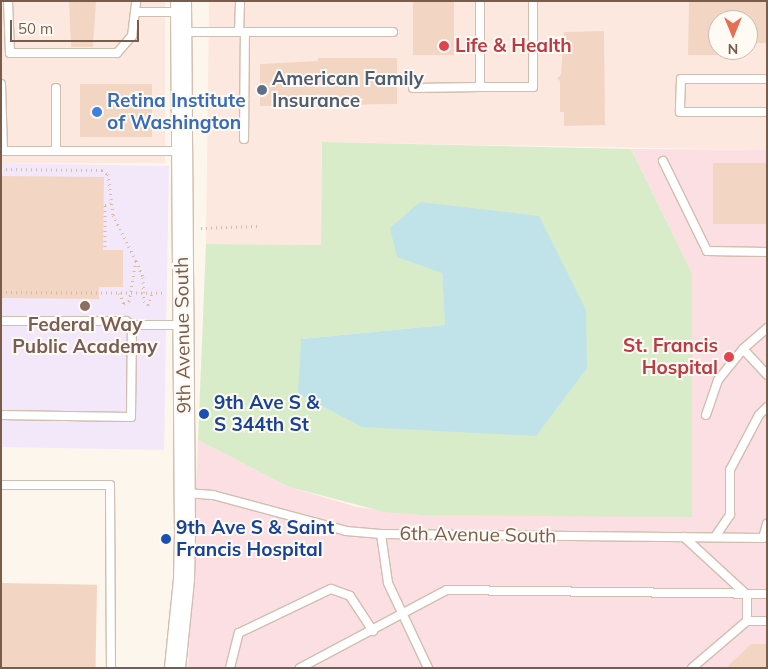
<!DOCTYPE html>
<html>
<head>
<meta charset="utf-8">
<style>
  body { margin:0 }
  #map { position:relative; width:768px; height:669px; overflow:hidden; background:#fdf6ec; font-family:Mulish,sans-serif }
  div>[style] { position:absolute }
  .commercial>* { inset:0; background:#fde8e0; transform-origin:0 0 }
  .education>* { inset:0; background:#f3e8fa; transform-origin:0 0 }
  .medical>* { inset:0; background:#fbdfe3 }
  .green>* { inset:0; background:#d8ecc9 }
  .water>* { inset:0; background:#bfe3e8 }
  .building>* { inset:0; background:#f3d5c3; transform-origin:0 0 }
  .path>* { height:3px; margin-top:-1.5px; transform-origin:0; background:repeating-linear-gradient(90deg,#d9b8a5 0 1px,transparent 0 5px) }
  .roads { filter:drop-shadow(1px 0 #d1beb0) drop-shadow(-1px 0 #d1beb0) drop-shadow(0 1px #d1beb0) drop-shadow(0 -1px #d1beb0) }
  .lane>* { height:8px; margin:-4px; padding:0 4px; transform-origin:4px; border-radius:4px; background:#fff }
  .secondary>* { height:20px; margin:-10px; padding:0 10px; transform-origin:10px; border-radius:10px; background:#fff }
  .dots>* { width:14px; height:14px; translate:-50% -50%; box-sizing:border-box; border:2px solid #fffaf3; border-radius:50% }
  span { translate:-50% -50%; white-space:nowrap; text-align:center; line-height:1.15; -webkit-text-stroke:4px #fffaf3; paint-order:stroke }
  .health-label { font-size:19px; color:#be3a42; font-weight:700 }
  .left { translate:0 -50%; text-align:left }
  .right { translate:-100% -50%; text-align:right }
  .service-label { font-size:19px; color:#4e5e75; font-weight:700 }
  .shop-label { font-size:19px; color:#366cbe; font-weight:700 }
  .education-label { font-size:19px; color:#785e54; font-weight:700 }
  .street-label { font-size:19px; color:#7a5c4d }
  .transit-label { font-size:19px; color:#164399; font-weight:700 }
  .frame { position:absolute; inset:0; border:2px solid #7a5c4d; pointer-events:none }
  .north { position:absolute; left:708px; top:10px; width:50px; height:50px; box-sizing:border-box; background:#fffaf3; border:1px solid #cabbb1; border-radius:50%; rotate:180deg; font-size:14px; font-weight:700; line-height:20px; text-align:center; color:#7a5c4d }
  .north::after { content:''; display:block; margin:auto; width:18px; height:22px; background:#e76f51; clip-path:polygon(50% 0,100% 100%,50% 72%,0 100%) }
  .scale { position:absolute; left:10px; top:20px; width:129px; height:22px; box-sizing:border-box; border:2px solid #7a5c4d; border-top:0; padding-left:6px; font-size:15px; line-height:18px; white-space:nowrap; color:#7a5c4d; -webkit-text-stroke:4px #fffaf3; paint-order:stroke }
</style>
</head>
<body>
<div id="map">
  <div class="commercial">
    <i style="left:1px;top:1px;width:164px;height:162px"></i>
    <i style="clip-path:polygon(evenodd,209px 1px,767px 1px,767px 150px,322px 142px,321px 245px,206px 244px,209px 1px,718px 20px,748px 20px,748px 50px,718px 50px,718px 20px)"></i>
  </div>
  <div class="education">
    <i style="left:1px;top:163px;width:168px;height:284px;rotate:1deg"></i>
  </div>
  <div class="medical">
    <i style="clip-path:polygon(631px 149px,767px 150px,767px 668px,188px 668px,198px 440px,289px 487px,357px 507px,421px 515px,511px 514px,692px 273px)"></i>
  </div>
  <div class="green">
    <i style="clip-path:polygon(evenodd,322px 142px,631px 149px,692px 273px,692px 517px,421px 515px,385px 512px,289px 487px,198px 440px,206px 244px,321px 245px,322px 142px,442px 273px,536px 436px,301px 339px,446px 325px,442px 273px)"></i>
  </div>
  <div class="water">
    <i style="clip-path:polygon(420px 202px,539px 216px,586px 310px,587px 368px,536px 436px,362px 427px,298px 393px,301px 339px,445px 325px,442px 273px,397px 257px,390px 228px)"></i>
  </div>
  <div class="building">
    <i style="clip-path:polygon(69px 1px,96px 1px,93px 47px,71px 47px)"></i>
    <i style="left:413px;top:1px;width:41px;height:54px"></i>
    <i style="clip-path:polygon(689px 1px,767px 1px,767px 43px,748px 43px,748px 20px,718px 20px,718px 55px,688px 55px)"></i>
    <i style="clip-path:polygon(604px 31px,605px 125px,564px 126px,564px 112px,560px 112px,560px 81px,557px 78px,561px 75px,564px 32px)"></i>
    <i style="clip-path:polygon(318px 58px,397px 58px,397px 104px,260px 106px,260px 64px,318px 61px)"></i>
    <i style="left:152px;top:84px;width:53px;height:72px;rotate:90deg"></i>
    <i style="left:713px;top:163px;width:54px;height:61px"></i>
    <i style="clip-path:polygon(1px 176px,104px 177px,103px 250px,123px 250px,123px 287px,99px 287px,99px 299px,1px 298px)"></i>
    <i style="left:1px;top:583px;width:96px;height:85px;rotate:1deg"></i>
    <i style="clip-path:polygon(751px 644px,767px 644px,767px 668px,726px 668px)"></i>
  </div>
  <div class="path">
    <i style="left:1px;top:169px;width:101px;rotate:0.6deg"></i>
    <i style="left:102px;top:170px;width:7px;rotate:34deg"></i>
    <i style="left:108px;top:174px;width:41px;rotate:83deg"></i>
    <i style="left:113px;top:215px;width:51px;rotate:63.4deg"></i>
    <i style="left:201px;top:228px;width:57px;rotate:-2deg"></i>
    <i style="left:105px;top:247px;width:42px;rotate:-90deg"></i>
    <i style="left:105px;top:205px;width:6px;rotate:-18deg"></i>
    <i style="left:1px;top:292px;width:165px;rotate:0.3deg"></i>
    <i style="left:119px;top:293px;width:12px;rotate:66deg"></i>
    <i style="left:124px;top:304px;width:6px;rotate:-31deg"></i>
    <i style="left:129px;top:301px;width:41px;rotate:-80.1deg"></i>
    <i style="left:136px;top:261px;width:17px;rotate:66deg"></i>
    <i style="left:143px;top:277px;width:24px;rotate:88deg"></i>
    <i style="left:144px;top:301px;width:6px;rotate:45deg"></i>
    <i style="left:148px;top:305px;width:13px;rotate:-72deg"></i>
  </div>
  <div class="roads">
    <div class="lane">
      <i style="left:8px;top:1px;width:52px;rotate:87.8deg"></i>
      <i style="left:10px;top:53px;width:107px"></i>
      <i style="left:117px;top:53px;width:23px;rotate:-49deg"></i>
      <i style="left:132px;top:36px;width:35px;rotate:-83deg"></i>
      <i style="left:136px;top:12px;width:45px"></i>
      <i style="left:182px;top:32px;width:211px"></i>
      <i style="left:239px;top:32px;width:31px;rotate:-88deg"></i>
      <i style="left:767px;top:79px;width:86px;rotate:180deg"></i>
      <i style="left:681px;top:79px;width:33px;rotate:92deg"></i>
      <i style="left:680px;top:112px;width:87px"></i>
      <i style="left:1px;top:84px;width:67px;rotate:88.3deg"></i>
      <i style="left:3px;top:151px;width:177px"></i>
      <i style="left:480px;top:87px;width:53px"></i>
      <i style="left:533px;top:87px;width:86px;rotate:-90deg"></i>
      <i style="left:56px;top:88px;width:63px;rotate:90deg"></i>
      <i style="left:413px;top:88px;width:67px;rotate:-0.9deg"></i>
      <i style="left:480px;top:87px;width:86px;rotate:-90deg"></i>
      <i style="left:244px;top:139px;width:107px;rotate:-89.5deg"></i>
      <i style="left:663px;top:161px;width:100px;rotate:63.9deg"></i>
      <i style="left:707px;top:251px;width:60px;rotate:1deg"></i>
      <i style="left:1px;top:321px;width:125px"></i>
      <i style="left:126px;top:321px;width:7px;rotate:34deg"></i>
      <i style="left:132px;top:325px;width:50px"></i>
      <i style="left:743px;top:349px;width:32px;rotate:-41deg"></i>
      <i style="left:1px;top:415px;width:130px;rotate:0.9deg"></i>
      <i style="left:131px;top:417px;width:92px;rotate:-89.4deg"></i>
      <i style="left:706px;top:415px;width:37px;rotate:-71deg"></i>
      <i style="left:718px;top:380px;width:40px;rotate:-51deg"></i>
      <i style="left:743px;top:349px;width:35px;rotate:47deg"></i>
      <i style="left:1px;top:485px;width:109px"></i>
      <i style="left:110px;top:485px;width:183px;rotate:89.7deg"></i>
      <i style="left:185px;top:493px;width:28px;rotate:4deg"></i>
      <i style="left:213px;top:495px;width:138px;rotate:15.1deg"></i>
      <i style="left:346px;top:531px;width:35px;rotate:5deg"></i>
      <i style="left:381px;top:534px;width:382px;rotate:0.6deg"></i>
      <i style="left:763px;top:538px;width:15px;rotate:-74deg"></i>
      <i style="left:381px;top:534px;width:49px;rotate:81.9deg"></i>
      <i style="left:388px;top:583px;width:94px;rotate:64.8deg"></i>
      <i style="left:684px;top:537px;width:86px;rotate:42.6deg"></i>
      <i style="left:747px;top:595px;width:26px;rotate:90deg"></i>
      <i style="left:747px;top:621px;width:72px;rotate:139.5deg"></i>
      <i style="left:715px;top:537px;width:27px;rotate:-56deg"></i>
      <i style="left:730px;top:515px;width:45px;rotate:-90deg"></i>
      <i style="left:730px;top:470px;width:62px;rotate:-62.2deg"></i>
      <i style="left:759px;top:415px;width:11px;rotate:-45deg"></i>
      <i style="left:747px;top:621px;width:20px"></i>
      <i style="left:230px;top:668px;width:36px;rotate:-76deg"></i>
      <i style="left:239px;top:633px;width:102px;rotate:-25.6deg"></i>
      <i style="left:331px;top:589px;width:20px;rotate:20deg"></i>
      <i style="left:350px;top:596px;width:42px;rotate:56.7deg"></i>
      <i style="left:300px;top:668px;width:166px;rotate:-28deg"></i>
      <i style="left:447px;top:590px;width:320px;rotate:0.7deg"></i>
    </div>
    <div class="secondary">
      <i style="left:175px;top:668px;width:89px;rotate:-84.2deg"></i>
      <i style="left:184px;top:579px;width:45px;rotate:-88.7deg"></i>
      <i style="left:185px;top:534px;width:533px;rotate:-90.43deg"></i>
    </div>
  </div>
  <div class="dots">
    <i style="left:444px;top:46px;background:#e0444e"></i>
    <i style="left:262px;top:90px;background:#5c6f8a"></i>
    <i style="left:97px;top:112px;background:#3f7fe0"></i>
    <i style="left:85px;top:306px;background:#8d6e63"></i>
    <i style="left:729px;top:357px;background:#e0444e"></i>
    <i style="left:204px;top:414px;background:#1a4fb4"></i>
    <i style="left:166px;top:539px;background:#1a4fb4"></i>
  </div>
  <div class="health-label">
    <span class="left" style="left:455px;top:46px">Life &amp; Health</span>
    <span class="right" style="left:718px;top:357px">St. Francis<br>Hospital</span>
  </div>
  <div class="service-label">
    <span class="left" style="left:272px;top:90px">American Family<br>Insurance</span>
  </div>
  <div class="shop-label">
    <span class="left" style="left:107px;top:112px">Retina Institute<br>of Washington</span>
  </div>
  <div class="education-label">
    <span style="left:85px;top:336px">Federal Way<br>Public Academy</span>
  </div>
  <div class="street-label">
    <span style="left:183px;top:335px;rotate:-91deg">9th Avenue South</span>
    <span style="left:478px;top:535px;rotate:1deg">6th Avenue South</span>
  </div>
  <div class="transit-label">
    <span class="left" style="left:214px;top:414px">9th Ave S &amp;<br>S 344th St</span>
    <span class="left" style="left:176px;top:539px">9th Ave S &amp; Saint<br>Francis Hospital</span>
  </div>
  <div class="frame"></div>
  <div class="north">N</div>
  <div class="scale">50 m</div>
</div>
</body>
</html>
